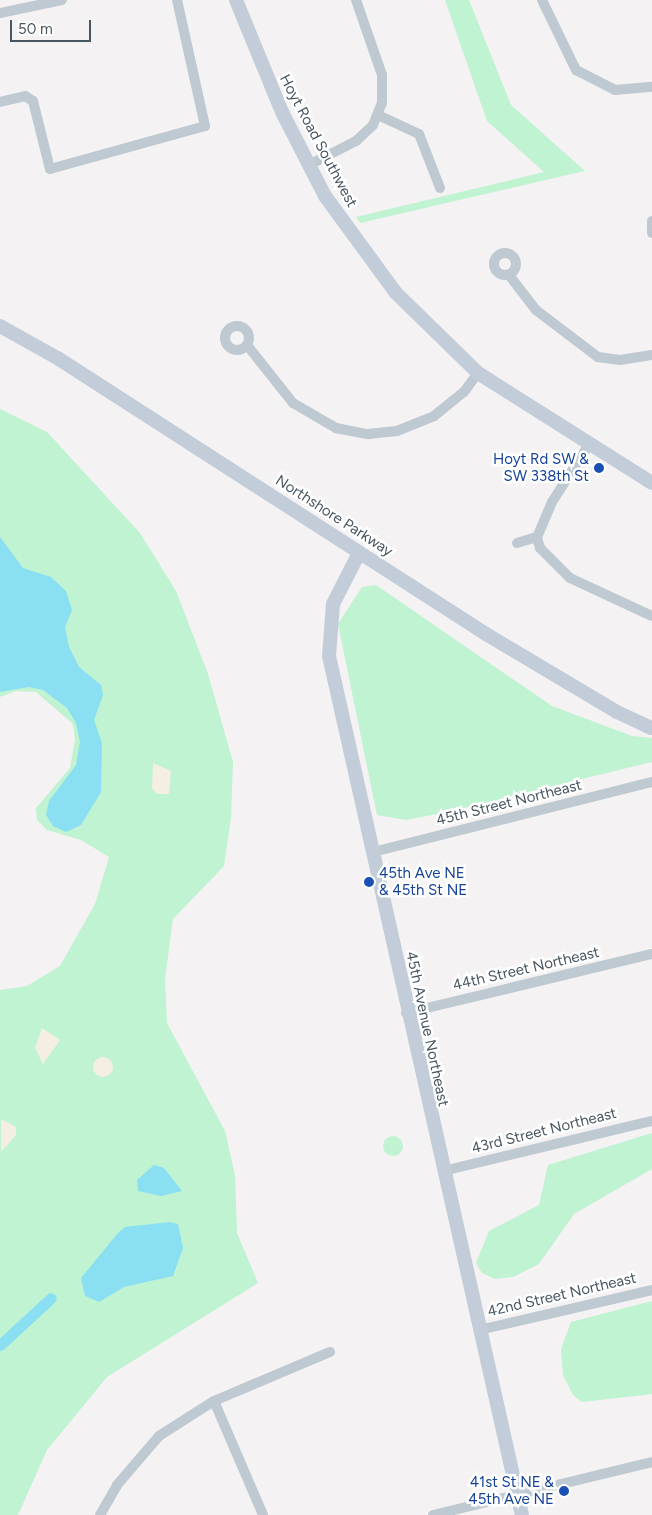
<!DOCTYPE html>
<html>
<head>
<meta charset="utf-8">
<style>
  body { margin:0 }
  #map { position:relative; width:652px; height:1515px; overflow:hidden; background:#f4f2f2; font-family:Figtree,sans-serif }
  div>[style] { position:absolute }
  .green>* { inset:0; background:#bff3d2 }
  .round { border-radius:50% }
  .sand>* { inset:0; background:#f5efe3 }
  .water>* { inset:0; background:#8adff2 }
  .canal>* { height:11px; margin:-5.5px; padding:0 5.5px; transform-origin:5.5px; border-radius:5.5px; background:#8adff2 }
  .street>* { height:10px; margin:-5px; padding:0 5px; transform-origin:5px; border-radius:5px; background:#bfc9d2 }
  .street>.ring { margin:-5px; padding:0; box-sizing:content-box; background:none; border:10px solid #bfc9d2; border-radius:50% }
  .secondary>* { height:14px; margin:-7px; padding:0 7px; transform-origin:7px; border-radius:7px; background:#c2cdd9 }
  .dots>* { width:14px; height:14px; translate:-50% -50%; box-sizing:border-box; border:2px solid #fff; border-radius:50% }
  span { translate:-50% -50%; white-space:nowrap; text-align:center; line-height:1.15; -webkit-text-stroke:5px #fff; paint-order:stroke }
  .street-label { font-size:15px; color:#485661 }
  .transit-label { font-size:15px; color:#164399 }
  .right { translate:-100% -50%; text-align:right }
  .left { translate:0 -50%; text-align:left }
  .scale { position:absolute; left:10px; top:20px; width:81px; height:22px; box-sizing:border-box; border:2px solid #485661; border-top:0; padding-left:6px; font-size:15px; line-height:18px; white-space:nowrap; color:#485661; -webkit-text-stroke:4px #fff; paint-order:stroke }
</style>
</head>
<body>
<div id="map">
  <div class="green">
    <i style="clip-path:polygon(445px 0,469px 0,511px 105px,585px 171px,360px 223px,356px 217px,544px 172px,487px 121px)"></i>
    <i style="clip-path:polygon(0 409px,47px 432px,140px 533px,176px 591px,208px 674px,233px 762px,231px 818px,224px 866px,173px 919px,165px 979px,167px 1023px,225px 1131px,235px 1175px,237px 1233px,258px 1283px,107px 1377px,47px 1450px,18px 1515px,0 1515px,0 990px,27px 986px,60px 966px,95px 904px,109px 857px,81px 840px,47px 830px,37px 820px,36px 808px,70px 768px,75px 740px,73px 724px,36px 692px,16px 691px,0 697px)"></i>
    <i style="clip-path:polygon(376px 585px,552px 706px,632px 736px,652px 738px,652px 762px,447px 812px,406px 820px,377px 815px,338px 624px,362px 587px)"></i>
    <i style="clip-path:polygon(652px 1133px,652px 1169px,574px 1214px,539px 1264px,513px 1277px,495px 1279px,482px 1273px,476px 1263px,489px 1231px,539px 1205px,548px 1165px)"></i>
    <i class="round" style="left:383px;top:1136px;width:20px;height:20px"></i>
    <i style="clip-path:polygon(652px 1301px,652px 1394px,582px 1402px,573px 1395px,563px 1375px,561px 1349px,571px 1322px)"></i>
  </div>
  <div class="sand">
    <i style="clip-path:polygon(153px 763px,171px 771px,169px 794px,157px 794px,152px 788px)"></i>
    <i style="clip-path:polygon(42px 1028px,60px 1040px,43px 1064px,35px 1048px)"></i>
    <i class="round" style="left:93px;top:1057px;width:20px;height:20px"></i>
    <i style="clip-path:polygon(1px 1119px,16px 1127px,16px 1135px,1px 1152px)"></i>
  </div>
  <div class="water">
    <i style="clip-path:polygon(0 537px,23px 568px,51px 577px,66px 591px,72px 610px,65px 627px,69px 647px,79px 667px,101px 685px,103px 695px,94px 720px,102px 743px,101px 792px,81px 825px,66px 832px,53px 826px,46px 815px,49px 801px,76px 765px,80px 742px,76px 723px,67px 708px,43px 690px,29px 687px,0 692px)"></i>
    <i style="clip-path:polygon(154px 1165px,164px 1168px,182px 1191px,161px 1196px,138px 1191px,137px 1180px)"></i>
    <i style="clip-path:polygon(170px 1222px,178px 1224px,183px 1248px,173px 1276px,124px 1287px,99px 1302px,85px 1296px,81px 1278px,118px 1233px,125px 1227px)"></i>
  </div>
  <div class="canal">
    <i style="left:0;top:1345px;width:69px;rotate:-42.7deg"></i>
  </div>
  <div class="street">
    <i style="left:542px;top:0;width:78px;rotate:64.1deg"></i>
    <i style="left:576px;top:70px;width:44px;rotate:27.1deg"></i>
    <i style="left:615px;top:90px;width:37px;rotate:-5deg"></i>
    <i style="left:0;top:13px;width:63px;rotate:-11.8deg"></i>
    <i style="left:0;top:102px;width:26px;rotate:-13deg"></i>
    <i style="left:25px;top:96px;width:9px;rotate:32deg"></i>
    <i style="left:33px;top:101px;width:70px;rotate:76deg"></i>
    <i style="left:50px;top:169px;width:161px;rotate:-15.5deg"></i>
    <i style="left:205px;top:126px;width:129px;rotate:-102.5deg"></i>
    <i style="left:378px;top:115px;width:45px;rotate:24.9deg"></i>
    <i style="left:419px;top:134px;width:58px;rotate:68.7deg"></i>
    <i style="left:309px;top:165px;width:53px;rotate:-27.1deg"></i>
    <i style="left:356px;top:141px;width:23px;rotate:-43deg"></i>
    <i style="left:373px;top:125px;width:24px;rotate:-68deg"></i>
    <i style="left:382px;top:103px;width:28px;rotate:-90deg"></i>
    <i style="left:382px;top:75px;width:79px;rotate:-109.1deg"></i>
    <i style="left:652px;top:221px;width:12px;rotate:90deg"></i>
    <i class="ring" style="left:494px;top:253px;width:12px;height:12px"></i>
    <i style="left:509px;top:275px;width:44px;rotate:52.4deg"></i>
    <i style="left:536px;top:310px;width:78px;rotate:37.2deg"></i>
    <i style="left:598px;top:357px;width:22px;rotate:8deg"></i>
    <i style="left:620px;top:360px;width:32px;rotate:-9deg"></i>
    <i class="ring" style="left:225px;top:326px;width:14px;height:14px"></i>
    <i style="left:247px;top:345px;width:74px;rotate:51.6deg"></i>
    <i style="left:293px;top:403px;width:50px;rotate:30.2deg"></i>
    <i style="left:336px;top:428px;width:33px;rotate:11deg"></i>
    <i style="left:368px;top:434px;width:29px;rotate:-6deg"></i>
    <i style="left:397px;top:431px;width:40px;rotate:-22deg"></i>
    <i style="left:434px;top:416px;width:38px;rotate:-39deg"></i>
    <i style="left:464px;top:392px;width:24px;rotate:-54deg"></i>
    <i style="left:588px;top:446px;width:67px;rotate:122.7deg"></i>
    <i style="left:552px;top:502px;width:38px;rotate:113deg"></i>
    <i style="left:537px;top:537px;width:11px;rotate:75deg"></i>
    <i style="left:540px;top:548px;width:42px;rotate:45deg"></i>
    <i style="left:570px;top:578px;width:90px;rotate:24.9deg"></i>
    <i style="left:517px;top:543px;width:21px;rotate:-17deg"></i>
    <i style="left:373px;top:852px;width:288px;rotate:-14.1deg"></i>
    <i style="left:406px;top:1013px;width:253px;rotate:-13.5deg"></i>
    <i style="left:443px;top:1171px;width:215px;rotate:-13.5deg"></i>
    <i style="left:479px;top:1330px;width:178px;rotate:-13deg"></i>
    <i style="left:214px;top:1401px;width:124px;rotate:66.7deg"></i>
    <i style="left:100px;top:1515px;width:34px;rotate:-60deg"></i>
    <i style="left:117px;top:1485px;width:65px;rotate:-49.4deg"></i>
    <i style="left:159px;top:1436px;width:65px;rotate:-32.5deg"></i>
    <i style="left:214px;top:1401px;width:126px;rotate:-22.9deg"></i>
    <i style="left:433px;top:1515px;width:225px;rotate:-13.6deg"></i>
  </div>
  <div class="secondary">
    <i style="left:236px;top:0;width:121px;rotate:67.7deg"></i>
    <i style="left:282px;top:112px;width:94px;rotate:62.9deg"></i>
    <i style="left:325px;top:196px;width:120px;rotate:53.8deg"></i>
    <i style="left:396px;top:293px;width:115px;rotate:44.3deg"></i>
    <i style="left:478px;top:373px;width:206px;rotate:32.3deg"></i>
    <i style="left:0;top:326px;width:68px;rotate:29.2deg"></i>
    <i style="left:59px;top:359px;width:508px;rotate:32.78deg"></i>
    <i style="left:486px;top:634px;width:152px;rotate:30.8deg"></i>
    <i style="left:617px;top:712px;width:38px;rotate:25deg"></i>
    <i style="left:359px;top:553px;width:57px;rotate:117deg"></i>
    <i style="left:333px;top:604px;width:52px;rotate:94.4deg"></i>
    <i style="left:329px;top:656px;width:880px;rotate:77.34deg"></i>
  </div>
  <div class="dots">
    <i style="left:599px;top:468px;background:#1a4fb4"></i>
    <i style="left:369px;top:882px;background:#1a4fb4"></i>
    <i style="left:564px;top:1491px;background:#1a4fb4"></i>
  </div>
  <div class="street-label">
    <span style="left:318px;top:141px;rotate:62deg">Hoyt Road Southwest</span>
    <span style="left:334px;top:516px;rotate:33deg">Northshore Parkway</span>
    <span style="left:509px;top:803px;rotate:-14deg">45th Street Northeast</span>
    <span style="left:526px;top:969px;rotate:-13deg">44th Street Northeast</span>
    <span style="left:427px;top:1029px;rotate:78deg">45th Avenue Northeast</span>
    <span style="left:544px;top:1131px;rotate:-14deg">43rd Street Northeast</span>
    <span style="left:562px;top:1295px;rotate:-13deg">42nd Street Northeast</span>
  </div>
  <div class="transit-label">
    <span class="right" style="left:589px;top:468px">Hoyt Rd SW &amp;<br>SW 338th St</span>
    <span class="left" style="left:379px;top:882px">45th Ave NE<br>&amp; 45th St NE</span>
    <span class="right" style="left:554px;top:1491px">41st St NE &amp;<br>45th Ave NE</span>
  </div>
  <div class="scale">50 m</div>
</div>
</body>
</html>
